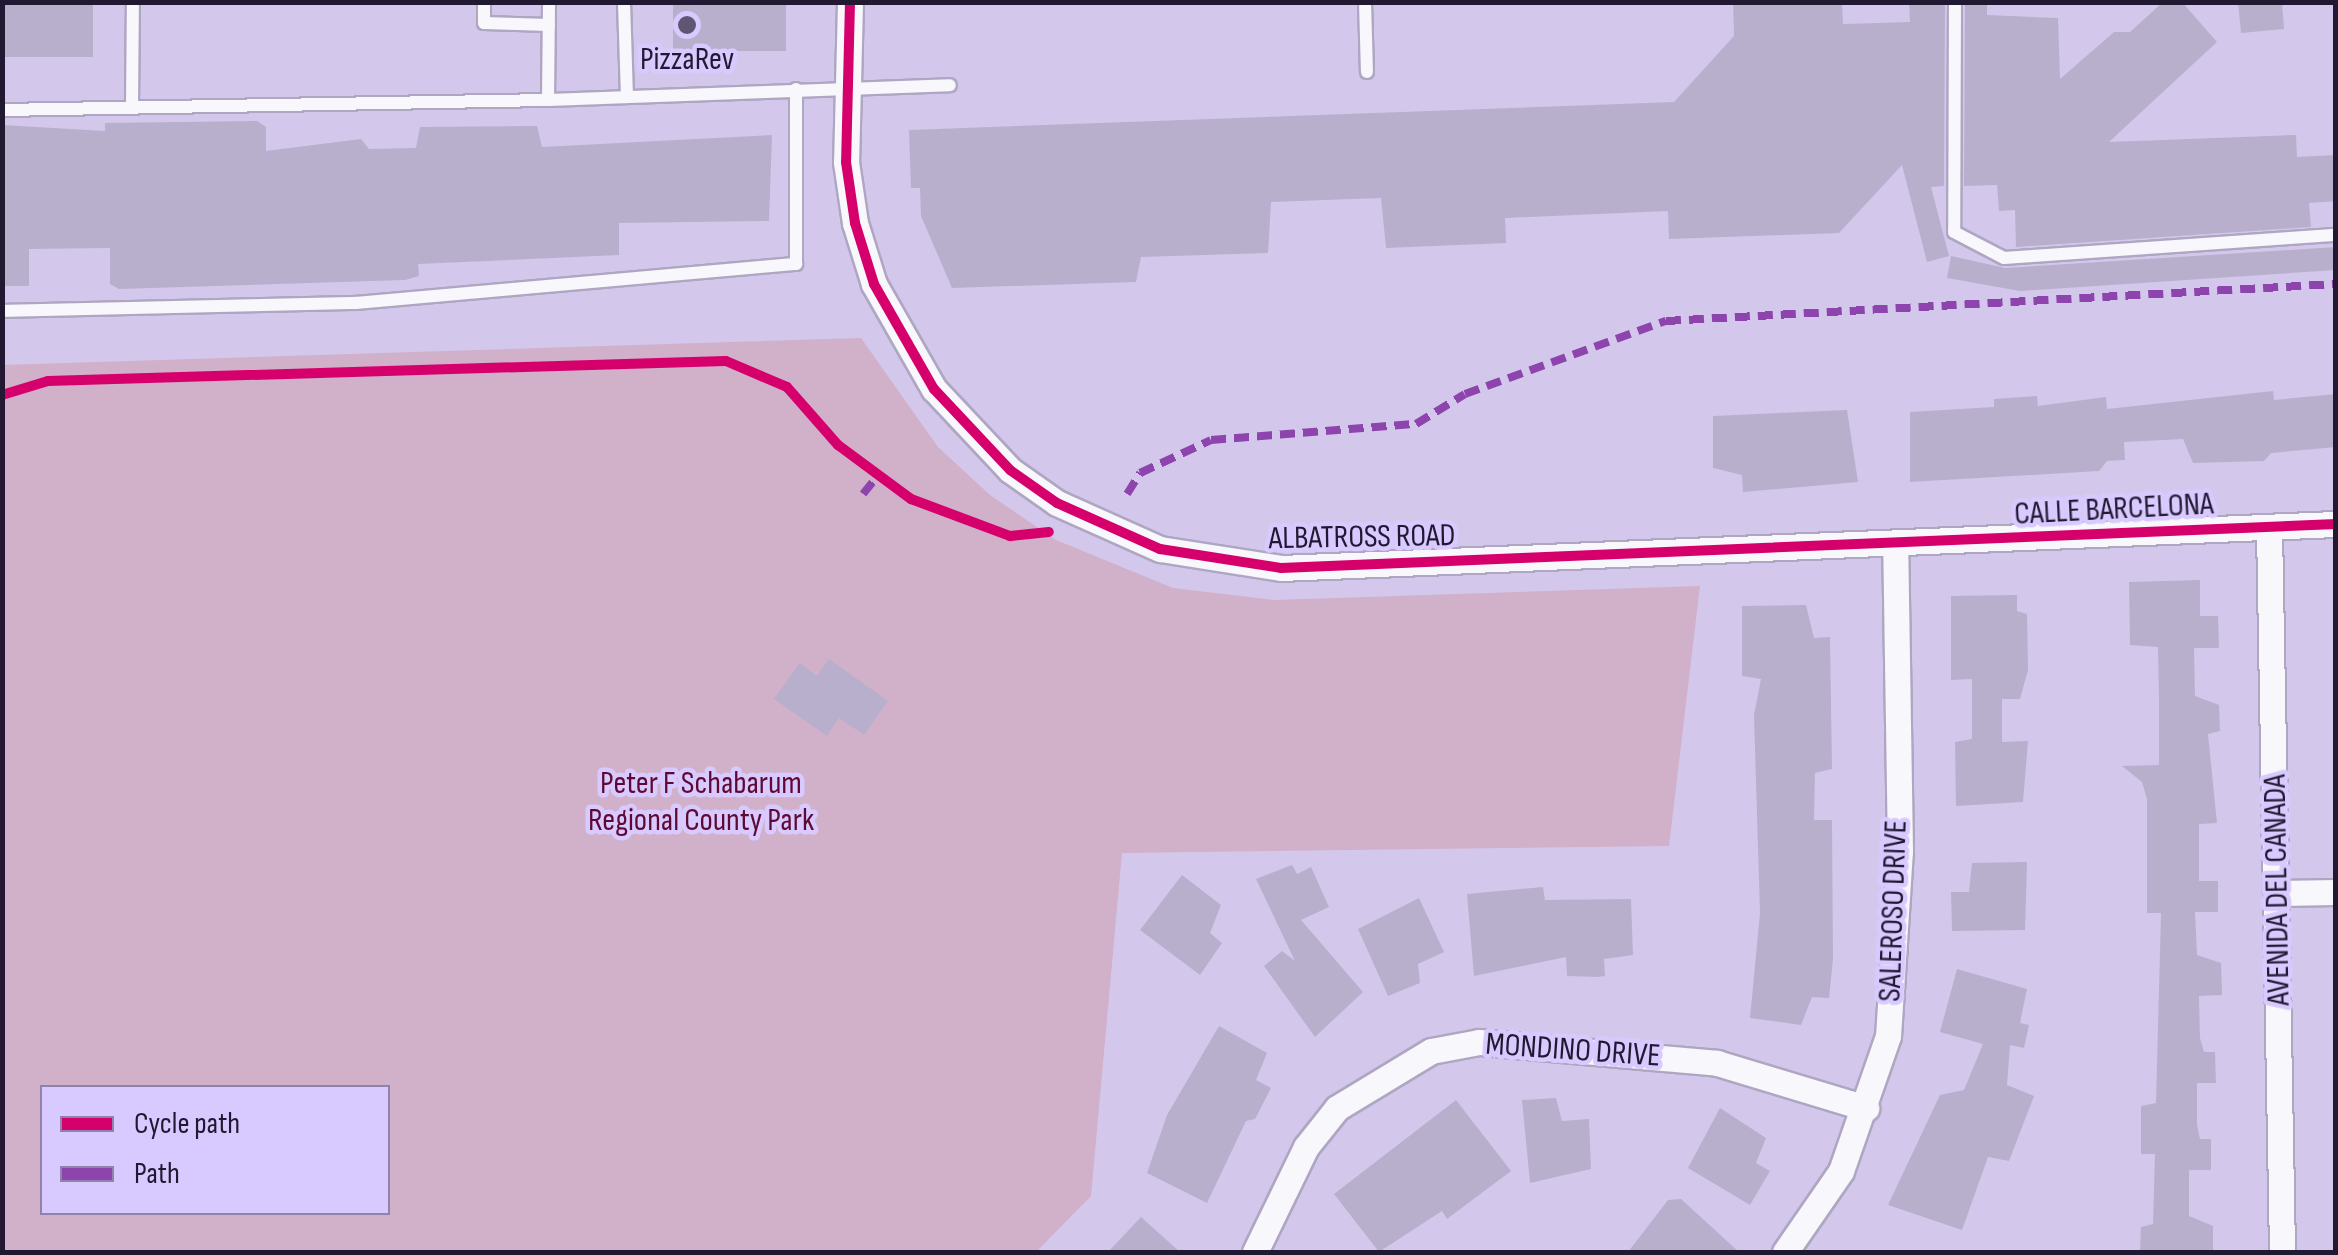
<!DOCTYPE html>
<html>
<head>
<meta charset="utf-8">
<style>
  body { margin:0 }
  #map { position:relative; width:2338px; height:1255px; overflow:hidden; background:#d3c8ec; font-family:"Sofia Sans Condensed",sans-serif }
  div>[style] { position:absolute }
  .green>* { inset:0; background:#d1b0c9 }
  .building>* { inset:0; background:#b8afcc; transform-origin:0 0 }
  .roads { filter:drop-shadow(2px 0 #afa6c2) drop-shadow(-2px 0 #afa6c2) drop-shadow(0 2px #afa6c2) drop-shadow(0 -2px #afa6c2) }
  .service>* { height:12px; margin:-6px; padding:0 6px; transform-origin:6px; border-radius:6px; background:#f8f7fc }
  .minor>* { height:25px; margin:-12.5px; padding:0 12.5px; transform-origin:12.5px; border-radius:12.5px; background:#f8f7fc }
  .quiet>* { height:8px; margin-top:-4px; transform-origin:0; background:repeating-linear-gradient(90deg,#8e44ad 0 15px,transparent 0 23px) }
  .cycleway>* { height:10px; margin:-5px; padding:0 5px; transform-origin:5px; border-radius:5px; background:#d6006c }
  .dots>* { width:28px; height:28px; translate:-50% -50%; box-sizing:border-box; border:5px solid #d8c9fe; border-radius:50% }
  span { translate:-50% -50%; white-space:nowrap; text-align:center; line-height:1.15; -webkit-text-stroke:9px #d8c9fe; paint-order:stroke }
  .poi-label { font-size:32px; color:#211932 }
  .street-label { font-size:32px; color:#211932 }
  .park-label { font-size:32px; color:#5e0933 }
  .frame { position:absolute; inset:0; border:5px solid #211932; pointer-events:none }
  .legend { position:absolute; left:40px; top:1085px; width:350px; height:130px; box-sizing:border-box; background:#d8c9fe; border:2px solid #8f83ac; margin:0; padding:12px 18px; list-style:none; font-size:30px; color:#211932 }
  .legend li { display:flex; align-items:center; gap:20px; height:50px }
  .legend b { width:50px; border:2px solid #8f83ac }
</style>
</head>
<body>
<div id="map">
  <div class="green">
    <i style="clip-path:polygon(evenodd,861px 338px,938px 447px,990px 495px,1056px 540px,1173px 588px,1274px 600px,1700px 586px,1669px 846px,1122px 853px,1091px 1196px,1036px 1252px,3px 1252px,2px 365px,861px 338px,42px 1088px,388px 1088px,388px 1212px,42px 1212px,42px 1088px)"></i>
  </div>
  <div class="building">
    <i style="left:2px;top:2px;width:91px;height:55px"></i>
    <i style="left:673px;top:2px;width:113px;height:49px"></i>
    <i style="clip-path:polygon(1733px 2px,1842px 2px,1843px 24px,1910px 22px,1909px 2px,1945px 2px,1944px 186px,1931px 187px,1949px 256px,1927px 262px,1902px 165px,1839px 233px,1669px 239px,1668px 211px,1505px 218px,1506px 243px,1386px 248px,1381px 198px,1271px 202px,1268px 253px,1141px 257px,1136px 282px,952px 288px,921px 216px,920px 188px,911px 188px,909px 130px,1674px 102px,1734px 36px)"></i>
    <i style="clip-path:polygon(1965px 2px,1987px 2px,1987px 15px,2058px 18px,2060px 79px,2114px 32px,2130px 32px,2163px 2px,2182px 2px,2217px 42px,2109px 142px,2296px 135px,2297px 157px,2336px 155px,2336px 201px,2309px 203px,2311px 227px,2016px 247px,2015px 210px,1999px 211px,1997px 185px,1964px 186px)"></i>
    <i style="clip-path:polygon(2238px 2px,2282px 2px,2284px 29px,2241px 33px)"></i>
    <i style="clip-path:polygon(257px 121px,266px 127px,266px 151px,361px 139px,369px 149px,416px 148px,420px 127px,537px 126px,542px 147px,772px 135px,769px 221px,619px 223px,619px 255px,418px 264px,419px 276px,405px 280px,119px 289px,110px 284px,110px 248px,29px 249px,29px 286px,2px 286px,2px 125px,105px 131px,105px 123px)"></i>
    <i style="clip-path:polygon(2336px 247px,2336px 270px,2020px 291px,1947px 278px,1951px 256px,2005px 268px)"></i>
    <i style="clip-path:polygon(2273px 391px,2274px 400px,2336px 394px,2336px 447px,2271px 453px,2264px 461px,2193px 463px,2183px 439px,2124px 442px,2125px 460px,2107px 461px,2099px 471px,1910px 482px,1910px 412px,1994px 407px,1994px 399px,2037px 396px,2038px 406px,2106px 397px,2107px 409px)"></i>
    <i style="clip-path:polygon(1847px 410px,1858px 482px,1743px 492px,1742px 475px,1713px 468px,1713px 416px)"></i>
    <i style="clip-path:polygon(2200px 580px,2200px 616px,2218px 616px,2219px 648px,2194px 648px,2195px 696px,2219px 705px,2220px 731px,2208px 734px,2217px 823px,2199px 824px,2199px 881px,2218px 881px,2218px 912px,2195px 912px,2197px 955px,2221px 963px,2222px 995px,2199px 996px,2200px 1038px,2204px 1052px,2215px 1052px,2216px 1083px,2197px 1083px,2197px 1125px,2200px 1139px,2211px 1139px,2211px 1170px,2189px 1170px,2189px 1216px,2213px 1226px,2213px 1252px,2140px 1252px,2141px 1227px,2153px 1224px,2155px 1154px,2141px 1154px,2141px 1106px,2156px 1103px,2161px 913px,2147px 913px,2147px 799px,2142px 782px,2122px 766px,2159px 765px,2159px 697px,2158px 647px,2130px 645px,2129px 582px)"></i>
    <i style="clip-path:polygon(2017px 595px,2017px 611px,2027px 614px,2028px 670px,2020px 699px,2002px 699px,2002px 742px,2028px 741px,2023px 802px,1956px 806px,1955px 742px,1972px 739px,1972px 679px,1951px 680px,1951px 596px)"></i>
    <i style="clip-path:polygon(1806px 605px,1814px 638px,1830px 637px,1832px 769px,1815px 773px,1814px 820px,1832px 820px,1833px 959px,1829px 998px,1812px 997px,1801px 1025px,1750px 1018px,1760px 913px,1754px 715px,1761px 679px,1742px 676px,1742px 606px)"></i>
    <i style="clip-path:polygon(829px 659px,888px 701px,864px 735px,839px 718px,827px 736px,774px 699px,800px 663px,817px 676px)"></i>
    <i style="clip-path:polygon(2027px 862px,2025px 930px,1952px 931px,1951px 892px,1969px 892px,1972px 863px)"></i>
    <i style="clip-path:polygon(1292px 865px,1297px 874px,1311px 867px,1329px 907px,1301px 920px,1363px 992px,1315px 1037px,1264px 966px,1282px 951px,1295px 961px,1256px 879px)"></i>
    <i style="clip-path:polygon(1182px 875px,1221px 905px,1210px 933px,1222px 943px,1200px 975px,1140px 930px)"></i>
    <i style="clip-path:polygon(1543px 887px,1545px 900px,1631px 899px,1633px 955px,1604px 959px,1605px 976px,1597px 977px,1567px 976px,1566px 957px,1474px 976px,1467px 894px)"></i>
    <i style="clip-path:polygon(1419px 898px,1444px 952px,1418px 964px,1420px 983px,1388px 996px,1358px 929px)"></i>
    <i style="clip-path:polygon(1957px 969px,2027px 989px,2020px 1023px,2029px 1025px,2024px 1048px,2010px 1045px,2007px 1085px,2034px 1096px,2009px 1161px,1988px 1157px,1962px 1230px,1888px 1205px,1940px 1095px,1964px 1090px,1983px 1044px,1940px 1032px)"></i>
    <i style="clip-path:polygon(1219px 1026px,1267px 1053px,1256px 1080px,1271px 1088px,1255px 1119px,1246px 1121px,1207px 1203px,1147px 1173px,1167px 1115px)"></i>
    <i style="clip-path:polygon(1556px 1098px,1562px 1121px,1589px 1119px,1591px 1169px,1530px 1183px,1522px 1100px)"></i>
    <i style="clip-path:polygon(1456px 1100px,1511px 1171px,1447px 1219px,1442px 1211px,1379px 1252px,1334px 1194px)"></i>
    <i style="clip-path:polygon(1720px 1108px,1766px 1138px,1756px 1163px,1770px 1171px,1750px 1205px,1688px 1168px)"></i>
    <i style="clip-path:polygon(1681px 1199px,1739px 1252px,1628px 1252px,1668px 1200px)"></i>
    <i style="clip-path:polygon(1141px 1217px,1180px 1252px,1108px 1252px)"></i>
  </div>
  <div class="roads">
    <div class="service">
      <i style="left:484px;top:2px;width:21px;rotate:90deg"></i>
      <i style="left:484px;top:23px;width:65px;rotate:1.8deg"></i>
      <i style="left:624px;top:2px;width:95px;rotate:88.2deg"></i>
      <i style="left:1365px;top:2px;width:70px;rotate:88.4deg"></i>
      <i style="left:1955px;top:2px;width:230px;rotate:90.2deg"></i>
      <i style="left:1954px;top:232px;width:56px;rotate:27.5deg"></i>
      <i style="left:2004px;top:258px;width:333px;rotate:-4deg"></i>
      <i style="left:548px;top:100px;width:402px;rotate:-2.1deg"></i>
      <i style="left:132px;top:107px;width:105px;rotate:-89.5deg"></i>
      <i style="left:2px;top:110px;width:546px;rotate:-1.05deg"></i>
      <i style="left:548px;top:100px;width:98px;rotate:-89.4deg"></i>
      <i style="left:2px;top:311px;width:354px;rotate:-1.3deg"></i>
      <i style="left:356px;top:303px;width:442px;rotate:-5.1deg"></i>
      <i style="left:796px;top:264px;width:175px;rotate:-90deg"></i>
    </div>
    <div class="minor">
      <i style="left:850px;top:2px;width:160px;rotate:91.4deg"></i>
      <i style="left:846px;top:162px;width:62px;rotate:81.6deg"></i>
      <i style="left:855px;top:223px;width:64px;rotate:72.7deg"></i>
      <i style="left:874px;top:284px;width:121px;rotate:60.3deg"></i>
      <i style="left:934px;top:389px;width:111px;rotate:46.8deg"></i>
      <i style="left:1010px;top:470px;width:57px;rotate:35.1deg"></i>
      <i style="left:1057px;top:503px;width:113px;rotate:24.1deg"></i>
      <i style="left:1160px;top:549px;width:122px;rotate:8.9deg"></i>
      <i style="left:1281px;top:568px;width:1056px;rotate:-2.39deg"></i>
      <i style="left:2269px;top:528px;width:724px;rotate:88.97deg"></i>
      <i style="left:2279px;top:893px;width:57px;rotate:-1deg"></i>
      <i style="left:1255px;top:1252px;width:117px;rotate:-64.1deg"></i>
      <i style="left:1306px;top:1147px;width:50px;rotate:-51.5deg"></i>
      <i style="left:1337px;top:1108px;width:110px;rotate:-31.2deg"></i>
      <i style="left:1431px;top:1051px;width:49px;rotate:-10.6deg"></i>
      <i style="left:1479px;top:1042px;width:239px;rotate:5deg"></i>
      <i style="left:1717px;top:1063px;width:156px;rotate:16.8deg"></i>
      <i style="left:1785px;top:1252px;width:98px;rotate:-55.3deg"></i>
      <i style="left:1841px;top:1171px;width:143px;rotate:-70.8deg"></i>
      <i style="left:1888px;top:1036px;width:185px;rotate:-86.3deg"></i>
      <i style="left:1900px;top:851px;width:307px;rotate:-90.9deg"></i>
    </div>
  </div>
  <div class="quiet">
    <i style="left:863px;top:494px;width:26px;rotate:-51deg"></i>
    <i style="left:1127px;top:494px;width:25px;rotate:-58deg"></i>
    <i style="left:1140px;top:473px;width:78px;rotate:-24.9deg"></i>
    <i style="left:1211px;top:440px;width:206px;rotate:-4.5deg"></i>
    <i style="left:1416px;top:424px;width:57px;rotate:-31.5deg"></i>
    <i style="left:1465px;top:394px;width:214px;rotate:-20deg"></i>
    <i style="left:1666px;top:321px;width:671px;rotate:-3.16deg"></i>
  </div>
  <div class="cycleway">
    <i style="left:850px;top:2px;width:160px;rotate:91.4deg"></i>
    <i style="left:846px;top:162px;width:62px;rotate:81.6deg"></i>
    <i style="left:855px;top:223px;width:64px;rotate:72.7deg"></i>
    <i style="left:874px;top:284px;width:121px;rotate:60.3deg"></i>
    <i style="left:934px;top:389px;width:111px;rotate:46.8deg"></i>
    <i style="left:1010px;top:470px;width:57px;rotate:35.1deg"></i>
    <i style="left:1057px;top:503px;width:113px;rotate:24.1deg"></i>
    <i style="left:1160px;top:549px;width:122px;rotate:8.9deg"></i>
    <i style="left:1281px;top:568px;width:1056px;rotate:-2.39deg"></i>
    <i style="left:2px;top:395px;width:48px;rotate:-16.9deg"></i>
    <i style="left:48px;top:381px;width:678px;rotate:-1.69deg"></i>
    <i style="left:726px;top:361px;width:66px;rotate:23.1deg"></i>
    <i style="left:787px;top:387px;width:77px;rotate:48.7deg"></i>
    <i style="left:838px;top:445px;width:91px;rotate:36.5deg"></i>
    <i style="left:911px;top:499px;width:106px;rotate:20.5deg"></i>
    <i style="left:1010px;top:536px;width:39px;rotate:-6deg"></i>
  </div>
  <div class="dots">
    <i style="left:687px;top:25px;background:#5f5673"></i>
  </div>
  <div class="poi-label">
    <span style="left:687px;top:60px">PizzaRev</span>
  </div>
  <div class="street-label">
    <span style="left:2114px;top:510px;rotate:-3deg">CALLE BARCELONA</span>
    <span style="left:1362px;top:538px;rotate:-1deg">ALBATROSS ROAD</span>
    <span style="left:2278px;top:890px;rotate:-91deg">AVENIDA DEL CANADA</span>
    <span style="left:1894px;top:911px;rotate:-88deg">SALEROSO DRIVE</span>
    <span style="left:1573px;top:1051px;rotate:4deg">MONDINO DRIVE</span>
  </div>
  <div class="park-label">
    <span style="left:701px;top:803px">Peter F Schabarum<br>Regional County Park</span>
  </div>
  <div class="frame"></div>
  <ul class="legend">
  <li><b style="height:12px;background:#d6006c"></b>Cycle path</li>
  <li><b style="height:12px;background:#8e44ad"></b>Path</li>
  </ul>
</div>
</body>
</html>
